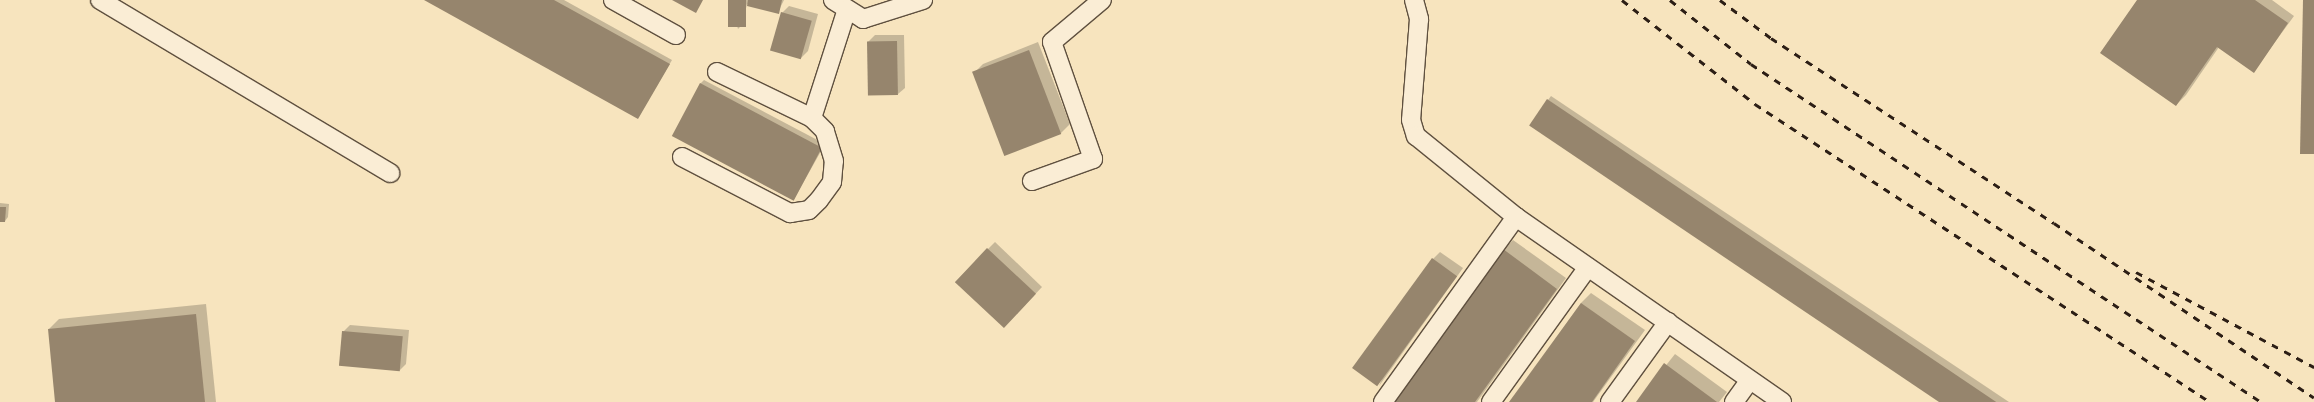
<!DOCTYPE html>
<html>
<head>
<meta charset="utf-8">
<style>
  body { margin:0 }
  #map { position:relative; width:2314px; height:402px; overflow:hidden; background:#f7e4be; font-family:"EB Garamond",serif }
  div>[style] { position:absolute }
  .shadow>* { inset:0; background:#0003 }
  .building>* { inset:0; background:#96856d; transform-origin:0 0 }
  .roads { filter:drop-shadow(1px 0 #5f503f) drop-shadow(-1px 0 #5f503f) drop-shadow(0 1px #5f503f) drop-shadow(0 -1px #5f503f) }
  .lane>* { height:18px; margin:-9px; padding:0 9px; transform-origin:9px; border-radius:9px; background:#faedd5 }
  .rail>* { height:3px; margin-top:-1.5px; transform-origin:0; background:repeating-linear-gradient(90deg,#2c1e15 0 7px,transparent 0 14px) }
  span { translate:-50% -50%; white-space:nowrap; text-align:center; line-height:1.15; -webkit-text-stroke:3px #faedd5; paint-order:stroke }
</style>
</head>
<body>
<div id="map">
  <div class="shadow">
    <i style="clip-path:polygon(426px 0,564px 0,672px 60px,638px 118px)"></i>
    <i style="clip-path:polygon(729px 0,784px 0,778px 12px,747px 4px,742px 25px,738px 29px)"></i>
    <i style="clip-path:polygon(2138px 0,2272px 0,2294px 16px,2254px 71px,2219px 47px,2186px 95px,2176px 105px)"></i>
    <i style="clip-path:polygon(789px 6px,818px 14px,808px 51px,801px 58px,782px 13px)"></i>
    <i style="clip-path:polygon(875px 35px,904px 35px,905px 88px,898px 94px,868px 42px)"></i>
    <i style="clip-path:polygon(1038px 42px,1070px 124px,1061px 133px,974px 73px,983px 64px)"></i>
    <i style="clip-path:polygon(704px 80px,825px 144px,794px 199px,700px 84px)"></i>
    <i style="clip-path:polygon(1551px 96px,2009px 402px,1943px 402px,1548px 100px)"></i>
    <i style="clip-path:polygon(0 203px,9px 204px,8px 217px,5px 221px,0 221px)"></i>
    <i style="clip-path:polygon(1513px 240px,1566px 278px,1477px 402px,1393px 402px,1503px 250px)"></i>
    <i style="clip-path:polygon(995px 242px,1042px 287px,1010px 321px,955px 282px)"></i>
    <i style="clip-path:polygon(1440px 252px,1463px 268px,1379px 386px,1433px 259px)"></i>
    <i style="clip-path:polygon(1591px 293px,1645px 330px,1593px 402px,1511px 402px,1581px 303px)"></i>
    <i style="clip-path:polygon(206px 304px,216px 402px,56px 402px,49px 329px,59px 319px)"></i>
    <i style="clip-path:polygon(350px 325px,409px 330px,406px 364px,399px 371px,343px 332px)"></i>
    <i style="clip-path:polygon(1675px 354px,1727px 392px,1719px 402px,1637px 402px)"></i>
  </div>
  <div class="building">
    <i style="clip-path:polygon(424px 0,554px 0,670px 64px,638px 119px)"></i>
    <i style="clip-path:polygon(672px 0,703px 0,696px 13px)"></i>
    <i style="left:728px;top:0;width:18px;height:27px"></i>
    <i style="clip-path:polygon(748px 0,782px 0,779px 14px,747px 6px)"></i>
    <i style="clip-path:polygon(2137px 0,2255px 0,2288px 23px,2254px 73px,2217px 47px,2176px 106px,2100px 53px)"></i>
    <i style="clip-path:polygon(2303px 0,2314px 0,2314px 154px,2300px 154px)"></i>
    <i style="left:781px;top:12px;width:32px;height:40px;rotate:16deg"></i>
    <i style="left:897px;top:41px;width:54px;height:30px;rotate:89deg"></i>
    <i style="left:1029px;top:50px;width:90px;height:61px;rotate:69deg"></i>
    <i style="left:700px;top:83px;width:138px;height:60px;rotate:28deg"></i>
    <i style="left:1547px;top:99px;width:545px;height:32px;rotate:34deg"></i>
    <i style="clip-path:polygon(0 207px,6px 207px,5px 222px,0 222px)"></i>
    <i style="left:987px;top:248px;width:67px;height:47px;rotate:43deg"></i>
    <i style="clip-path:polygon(1503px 249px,1557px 289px,1475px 402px,1392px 402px)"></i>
    <i style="left:1432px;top:258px;width:31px;height:136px;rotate:36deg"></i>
    <i style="clip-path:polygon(1581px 303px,1635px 341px,1592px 402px,1509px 402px)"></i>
    <i style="clip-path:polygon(196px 314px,205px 402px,55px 402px,48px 329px)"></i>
    <i style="left:342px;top:331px;width:61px;height:35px;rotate:5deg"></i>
    <i style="clip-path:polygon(1664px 363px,1717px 402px,1636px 402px)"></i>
  </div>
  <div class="roads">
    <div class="lane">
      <i style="left:100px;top:0;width:338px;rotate:30.8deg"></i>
      <i style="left:613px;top:0;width:72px;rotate:29.1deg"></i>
      <i style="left:833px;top:0;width:36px;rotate:32deg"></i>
      <i style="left:863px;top:19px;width:63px;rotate:-17.6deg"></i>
      <i style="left:1414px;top:0;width:20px;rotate:75deg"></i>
      <i style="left:1419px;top:19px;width:101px;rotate:94.5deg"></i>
      <i style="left:1411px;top:120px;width:17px;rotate:73deg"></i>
      <i style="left:1416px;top:136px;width:129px;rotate:39deg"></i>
      <i style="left:1516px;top:217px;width:324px;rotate:34.8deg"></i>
      <i style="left:717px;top:72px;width:106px;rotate:25.8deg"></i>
      <i style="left:682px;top:157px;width:122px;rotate:27.4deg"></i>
      <i style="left:790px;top:213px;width:19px;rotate:-9deg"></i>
      <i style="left:809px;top:210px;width:14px;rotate:-45deg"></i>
      <i style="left:819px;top:200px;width:22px;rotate:-54deg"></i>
      <i style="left:832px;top:182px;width:21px;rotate:-85deg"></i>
      <i style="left:834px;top:161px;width:31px;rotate:-107deg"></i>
      <i style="left:825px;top:131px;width:18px;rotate:-135deg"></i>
      <i style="left:812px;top:118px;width:114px;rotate:-72.2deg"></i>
      <i style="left:1032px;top:181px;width:65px;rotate:-19.8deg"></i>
      <i style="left:1093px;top:159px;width:124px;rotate:-109.3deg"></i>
      <i style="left:1052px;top:42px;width:65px;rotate:-40deg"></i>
      <i style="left:1383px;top:402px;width:228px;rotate:-54.3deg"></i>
      <i style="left:1491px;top:402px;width:166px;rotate:-54.3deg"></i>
      <i style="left:1610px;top:402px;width:99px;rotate:-54.1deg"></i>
      <i style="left:1734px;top:402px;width:27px;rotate:-54deg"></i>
    </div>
  </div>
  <div class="rail">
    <i style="left:1622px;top:0;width:169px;rotate:38deg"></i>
    <i style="left:1755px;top:104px;width:544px;rotate:33.22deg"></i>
    <i style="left:1670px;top:0;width:103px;rotate:38.3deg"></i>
    <i style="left:1751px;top:64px;width:612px;rotate:33.53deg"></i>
    <i style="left:1720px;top:0;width:64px;rotate:36.7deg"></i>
    <i style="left:1771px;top:38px;width:338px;rotate:33.2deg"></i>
    <i style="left:2054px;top:223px;width:313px;rotate:33.9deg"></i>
    <i style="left:2136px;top:272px;width:202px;rotate:28.1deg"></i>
  </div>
</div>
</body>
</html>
